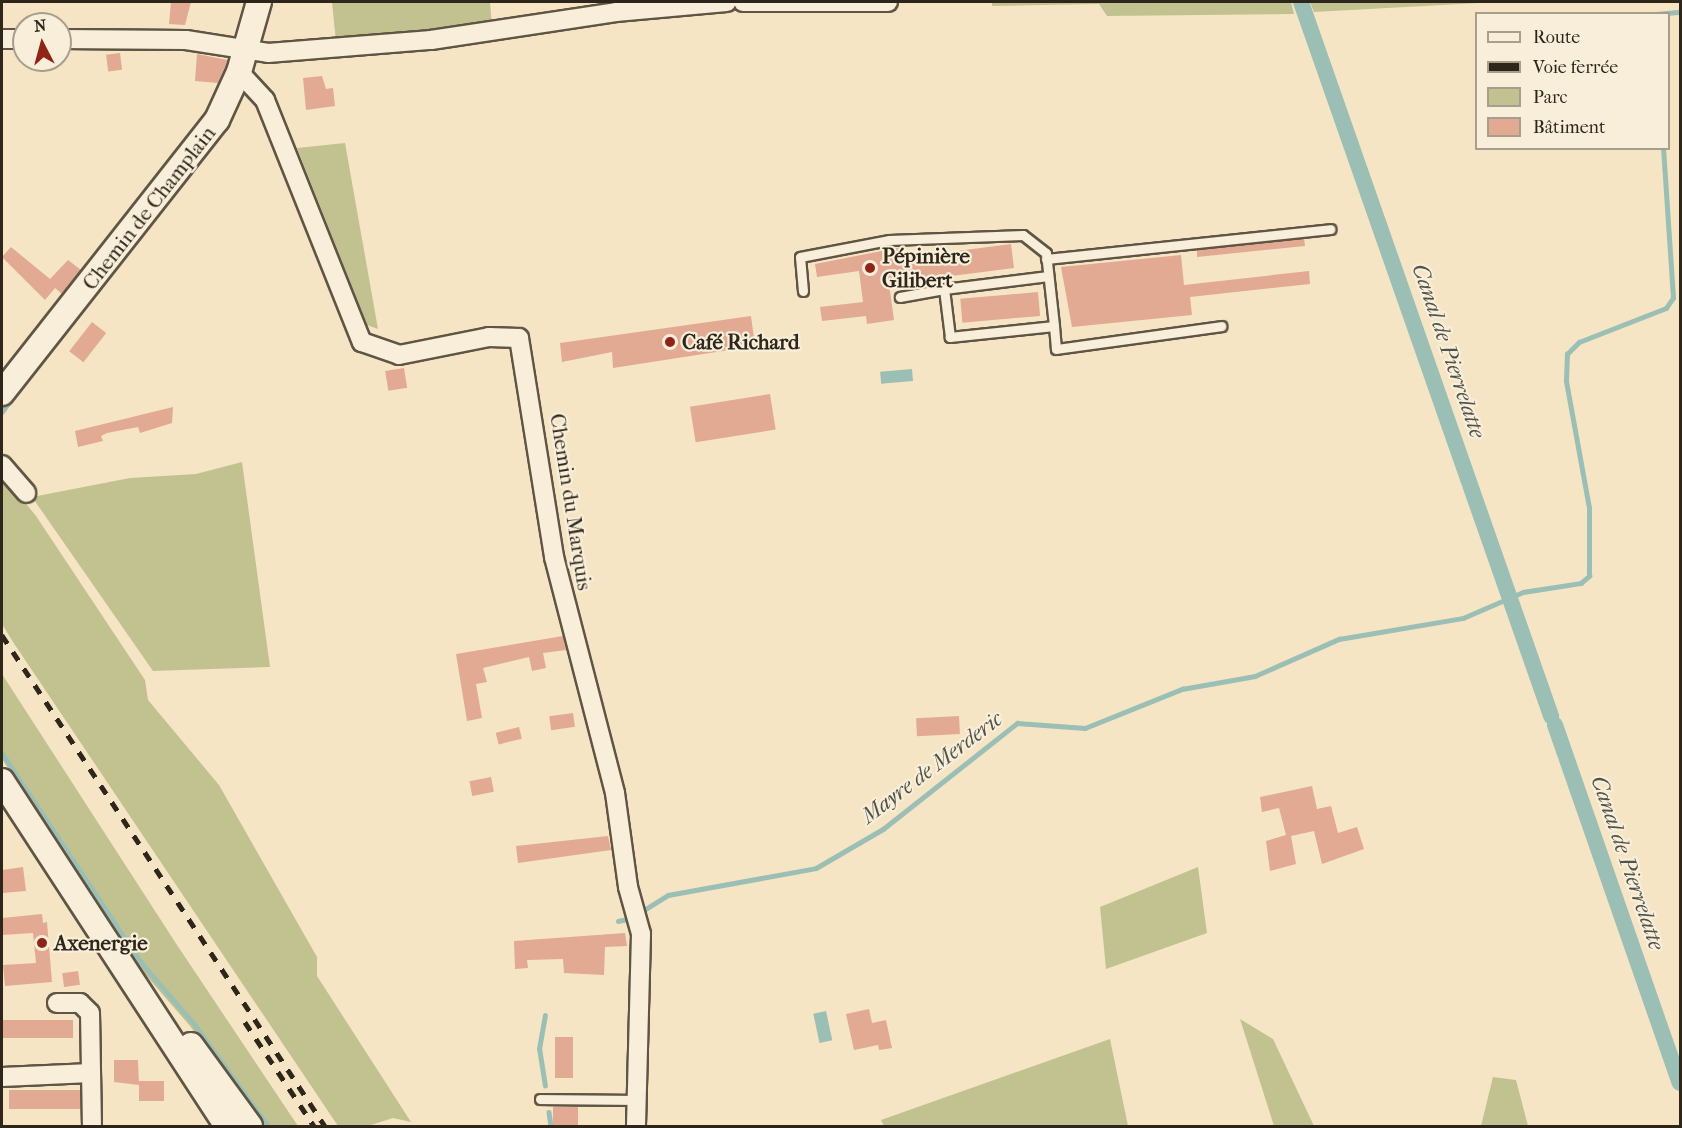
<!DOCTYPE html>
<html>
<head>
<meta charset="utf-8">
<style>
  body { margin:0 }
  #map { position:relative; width:1682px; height:1128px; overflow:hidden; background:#f5e5c4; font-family:"IM FELL French Canon",serif }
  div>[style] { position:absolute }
  .green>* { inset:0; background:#c2c290 }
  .water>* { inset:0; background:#9cbfb5; transform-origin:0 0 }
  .stream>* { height:4.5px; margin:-2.25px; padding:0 2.25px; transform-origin:2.25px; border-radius:2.25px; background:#9cbfb5 }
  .canal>* { height:16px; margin:-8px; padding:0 8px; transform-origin:8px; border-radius:8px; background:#9cbfb5 }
  .building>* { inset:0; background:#e2a993; transform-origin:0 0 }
  .roads { filter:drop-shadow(2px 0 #605545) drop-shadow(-2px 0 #605545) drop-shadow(0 2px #605545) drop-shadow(0 -2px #605545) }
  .lane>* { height:9px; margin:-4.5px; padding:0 4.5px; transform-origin:4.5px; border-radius:4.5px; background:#f8eed9 }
  .street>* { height:18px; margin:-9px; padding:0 9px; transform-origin:9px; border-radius:9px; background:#f8eed9 }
  .secondary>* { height:24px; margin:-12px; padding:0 12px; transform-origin:12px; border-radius:12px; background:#f8eed9 }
  .rail>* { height:4.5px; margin-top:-2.25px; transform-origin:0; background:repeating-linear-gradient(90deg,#2e251b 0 10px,transparent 0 20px) }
  .dots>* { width:16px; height:16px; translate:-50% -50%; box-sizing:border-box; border:3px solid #f8eed9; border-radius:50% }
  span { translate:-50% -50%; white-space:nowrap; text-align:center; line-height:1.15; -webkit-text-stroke:4.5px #f8eed9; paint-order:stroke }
  .street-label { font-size:21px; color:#2e251b }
  .poi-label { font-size:21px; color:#2e251b; font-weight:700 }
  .left { translate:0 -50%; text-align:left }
  .water-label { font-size:22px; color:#4f5349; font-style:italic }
  .frame { position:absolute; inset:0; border:3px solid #2e251b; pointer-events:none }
  .legend { position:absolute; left:1475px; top:12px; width:195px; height:138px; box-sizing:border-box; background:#f8eed9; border:2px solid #a79e8d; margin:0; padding:8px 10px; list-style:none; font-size:18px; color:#2e251b }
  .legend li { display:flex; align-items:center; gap:12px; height:30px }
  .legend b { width:30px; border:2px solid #a79e8d }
  .north { position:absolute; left:12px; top:12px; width:60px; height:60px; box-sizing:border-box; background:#f8eed9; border:2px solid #a79e8d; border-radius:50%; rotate:354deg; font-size:16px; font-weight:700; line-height:24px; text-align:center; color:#2e251b }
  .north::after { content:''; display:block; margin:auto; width:21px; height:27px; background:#8f2418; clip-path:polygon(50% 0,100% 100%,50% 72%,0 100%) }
</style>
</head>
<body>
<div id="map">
  <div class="green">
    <i style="clip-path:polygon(332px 2px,490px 2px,492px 26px,336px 42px)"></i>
    <i style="clip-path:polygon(992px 2px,1291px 2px,1294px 14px,1107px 16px,1099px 4px,992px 6px)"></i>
    <i style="clip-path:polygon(1310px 2px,1498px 2px,1314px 12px)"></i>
    <i style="clip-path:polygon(345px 143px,378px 329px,367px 325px,297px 148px)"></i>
    <i style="clip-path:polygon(242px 462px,270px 667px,153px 671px,32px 497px,130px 478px,196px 474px)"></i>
    <i style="clip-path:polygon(2px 474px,36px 516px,145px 680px,148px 700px,219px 785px,317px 957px,317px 976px,411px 1122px,393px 1118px,368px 1126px,338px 1126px,13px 642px,2px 624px)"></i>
    <i style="clip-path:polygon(2px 674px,177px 945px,298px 1126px,263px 1126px,249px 1110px,190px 1026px,143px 972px,2px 759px)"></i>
    <i style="clip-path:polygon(1198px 867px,1207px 933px,1106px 969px,1100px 907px)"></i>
    <i style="clip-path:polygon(1240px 1019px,1273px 1039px,1314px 1126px,1274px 1126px)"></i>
    <i style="clip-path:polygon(1110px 1039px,1128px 1126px,884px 1126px,881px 1120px)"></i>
    <i style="clip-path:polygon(1493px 1077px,1516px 1080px,1528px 1126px,1481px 1126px)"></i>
  </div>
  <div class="water">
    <i style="left:912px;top:369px;width:12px;height:32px;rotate:85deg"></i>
    <i style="left:826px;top:1011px;width:30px;height:13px;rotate:78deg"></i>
  </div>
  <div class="stream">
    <i style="left:1656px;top:14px;width:24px;rotate:-5deg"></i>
    <i style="left:2px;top:412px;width:16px;rotate:-55deg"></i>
    <i style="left:2px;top:753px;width:250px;rotate:56.4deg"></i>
    <i style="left:140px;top:961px;width:84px;rotate:49.3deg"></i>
    <i style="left:195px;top:1025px;width:125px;rotate:54.1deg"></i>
    <i style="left:641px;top:912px;width:32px;rotate:-32deg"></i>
    <i style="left:668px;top:895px;width:150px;rotate:-10.3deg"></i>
    <i style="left:816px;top:868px;width:78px;rotate:-30.2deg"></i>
    <i style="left:883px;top:829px;width:171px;rotate:-38.3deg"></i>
    <i style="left:1017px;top:723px;width:68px;rotate:4.2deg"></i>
    <i style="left:1085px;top:728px;width:105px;rotate:-21.9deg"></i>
    <i style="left:1182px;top:689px;width:74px;rotate:-10.1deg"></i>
    <i style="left:1255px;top:676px;width:92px;rotate:-23.8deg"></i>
    <i style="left:1339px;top:639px;width:126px;rotate:-9.6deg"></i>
    <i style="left:1463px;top:618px;width:65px;rotate:-23.4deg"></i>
    <i style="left:1523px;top:592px;width:59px;rotate:-8.8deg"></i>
    <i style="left:1581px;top:583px;width:11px;rotate:-41deg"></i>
    <i style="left:1589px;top:576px;width:68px;rotate:-90deg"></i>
    <i style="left:1589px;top:508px;width:129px;rotate:-100.3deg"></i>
    <i style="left:1566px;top:381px;width:27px;rotate:-88deg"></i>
    <i style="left:1567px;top:354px;width:17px;rotate:-45deg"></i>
    <i style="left:1579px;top:342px;width:93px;rotate:-21.3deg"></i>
    <i style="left:1666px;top:308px;width:12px;rotate:-55deg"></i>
    <i style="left:1673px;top:298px;width:150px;rotate:-93.8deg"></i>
    <i style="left:618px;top:921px;width:14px;rotate:-12deg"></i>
    <i style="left:545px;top:1086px;width:37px;rotate:-99deg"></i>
    <i style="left:539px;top:1049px;width:34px;rotate:-80deg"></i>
    <i style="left:549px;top:1112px;width:14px;rotate:82deg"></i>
  </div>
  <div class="canal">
    <i style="left:1301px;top:2px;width:757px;rotate:70.7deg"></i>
    <i style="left:1555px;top:725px;width:379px;rotate:70.8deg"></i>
  </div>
  <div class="building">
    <i style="clip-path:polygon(171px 2px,191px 2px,185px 25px,169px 24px)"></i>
    <i style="left:120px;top:53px;width:17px;height:14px;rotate:83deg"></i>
    <i style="clip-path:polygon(197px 54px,228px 60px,218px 83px,195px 81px)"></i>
    <i style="clip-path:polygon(322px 76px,326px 89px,333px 88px,335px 106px,306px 110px,303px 78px)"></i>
    <i style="clip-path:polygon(1304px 238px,1305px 246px,1197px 257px,1197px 250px)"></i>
    <i style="clip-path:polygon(1011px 244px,1014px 268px,889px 284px,894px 320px,867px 324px,866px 316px,822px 321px,820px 307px,863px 302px,859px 271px,817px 277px,815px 264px,902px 247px,904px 258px)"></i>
    <i style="clip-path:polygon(11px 247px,50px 279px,68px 260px,81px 270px,62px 294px,55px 288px,45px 300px,2px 257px)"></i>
    <i style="clip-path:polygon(1181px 255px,1184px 285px,1309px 271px,1310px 284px,1190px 297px,1192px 315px,1072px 327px,1061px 267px)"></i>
    <i style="left:1038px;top:292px;width:24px;height:78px;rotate:85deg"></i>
    <i style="clip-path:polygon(751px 316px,755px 346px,613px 368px,612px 352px,562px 362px,560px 343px)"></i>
    <i style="left:92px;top:322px;width:18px;height:37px;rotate:38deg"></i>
    <i style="left:404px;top:368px;width:20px;height:19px;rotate:81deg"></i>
    <i style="left:770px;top:394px;width:36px;height:81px;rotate:81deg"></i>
    <i style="clip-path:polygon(173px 407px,172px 423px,140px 433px,138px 427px,107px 433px,101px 436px,103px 441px,78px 447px,75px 431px)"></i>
    <i style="clip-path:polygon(563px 636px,566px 650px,543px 653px,546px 668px,532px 671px,529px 657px,483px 668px,487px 682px,476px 684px,482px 718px,467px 721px,456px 654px)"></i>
    <i style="left:573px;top:713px;width:14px;height:24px;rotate:82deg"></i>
    <i style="left:959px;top:716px;width:18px;height:43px;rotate:87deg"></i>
    <i style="left:519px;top:727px;width:12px;height:24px;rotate:76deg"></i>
    <i style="left:491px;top:777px;width:15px;height:22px;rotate:79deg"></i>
    <i style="clip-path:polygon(1312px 786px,1317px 809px,1331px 806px,1338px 833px,1357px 827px,1364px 849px,1322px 864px,1314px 831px,1291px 836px,1296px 864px,1270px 871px,1266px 841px,1286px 835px,1279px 808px,1262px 812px,1260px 797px)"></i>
    <i style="clip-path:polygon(608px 836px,611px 850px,518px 863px,516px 846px)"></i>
    <i style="clip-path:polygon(23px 867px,26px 891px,2px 893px,2px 870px)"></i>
    <i style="clip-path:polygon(42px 914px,43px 923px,47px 922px,52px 982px,5px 986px,3px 965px,36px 963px,33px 933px,2px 935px,2px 918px)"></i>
    <i style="clip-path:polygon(625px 933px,627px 946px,605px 947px,604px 975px,564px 973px,563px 959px,527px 960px,528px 968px,515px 969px,514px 941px)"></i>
    <i style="left:78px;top:971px;width:14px;height:16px;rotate:82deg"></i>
    <i style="clip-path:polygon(869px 1009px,872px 1023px,886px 1020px,892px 1048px,879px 1050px,878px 1045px,854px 1050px,846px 1014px)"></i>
    <i style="left:73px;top:1020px;width:18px;height:71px;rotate:90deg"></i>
    <i style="left:573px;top:1037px;width:41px;height:18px;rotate:90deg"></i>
    <i style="clip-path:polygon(114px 1060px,138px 1060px,139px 1085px,114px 1082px)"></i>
    <i style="left:139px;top:1081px;width:25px;height:20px"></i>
    <i style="left:80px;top:1090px;width:19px;height:71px;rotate:90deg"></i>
    <i style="left:578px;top:1107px;width:18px;height:25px;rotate:90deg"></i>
  </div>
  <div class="roads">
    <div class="lane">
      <i style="left:1046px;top:259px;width:286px;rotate:-6deg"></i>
      <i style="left:944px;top:289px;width:105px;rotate:-7.1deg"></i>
      <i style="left:803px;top:291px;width:34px;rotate:-95deg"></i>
      <i style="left:800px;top:257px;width:91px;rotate:-10.8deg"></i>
      <i style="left:889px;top:240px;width:134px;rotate:-2.1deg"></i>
      <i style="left:1023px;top:235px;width:29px;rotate:38deg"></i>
      <i style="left:1046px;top:253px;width:73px;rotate:83.7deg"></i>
      <i style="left:1054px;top:326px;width:105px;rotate:174deg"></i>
      <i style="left:950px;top:337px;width:48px;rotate:-97.1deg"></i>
      <i style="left:944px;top:289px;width:45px;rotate:169.7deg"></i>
      <i style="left:1054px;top:326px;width:23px;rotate:85deg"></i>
      <i style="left:1056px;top:349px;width:167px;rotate:-7.9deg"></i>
      <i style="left:540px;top:1099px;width:96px;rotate:0.6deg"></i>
    </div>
    <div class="street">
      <i style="left:743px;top:2px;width:145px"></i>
      <i style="left:2px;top:39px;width:22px"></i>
      <i style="left:60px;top:39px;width:126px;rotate:0.5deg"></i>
      <i style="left:186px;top:40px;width:83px;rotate:9deg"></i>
      <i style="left:268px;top:53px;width:164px;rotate:-4.6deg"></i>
      <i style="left:431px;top:40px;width:187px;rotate:-8.6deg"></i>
      <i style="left:616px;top:12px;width:111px;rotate:-5.1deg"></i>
      <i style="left:239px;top:72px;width:38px;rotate:47deg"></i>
      <i style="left:265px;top:100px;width:261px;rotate:68.2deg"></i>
      <i style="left:362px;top:342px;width:39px;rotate:19deg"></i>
      <i style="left:399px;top:355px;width:92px;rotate:-11.3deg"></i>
      <i style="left:489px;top:337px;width:30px;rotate:2deg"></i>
      <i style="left:519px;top:338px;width:222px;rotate:80.9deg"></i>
      <i style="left:554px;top:557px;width:244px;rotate:75.5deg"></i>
      <i style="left:615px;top:793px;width:95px;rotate:82.1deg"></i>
      <i style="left:628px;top:887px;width:49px;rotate:74.5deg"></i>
      <i style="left:641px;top:934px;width:192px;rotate:91.5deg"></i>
      <i style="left:2px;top:465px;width:37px;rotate:49deg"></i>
      <i style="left:57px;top:1003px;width:23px"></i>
      <i style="left:80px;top:1003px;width:14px;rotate:45deg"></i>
      <i style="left:90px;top:1013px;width:113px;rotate:89deg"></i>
      <i style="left:2px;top:1077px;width:89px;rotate:-2.6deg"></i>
    </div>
    <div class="secondary">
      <i style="left:2px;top:393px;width:347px;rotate:-51.8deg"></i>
      <i style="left:217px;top:120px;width:53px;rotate:-65.4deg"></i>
      <i style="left:239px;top:72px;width:73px;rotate:-74.1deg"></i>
      <i style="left:2px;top:781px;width:412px;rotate:56.9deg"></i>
      <i style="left:191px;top:1045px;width:100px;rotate:53.9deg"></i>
    </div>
  </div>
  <div class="rail">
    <i style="left:2px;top:635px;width:588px;rotate:56.66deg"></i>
    <i style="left:245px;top:1022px;width:125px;rotate:56.4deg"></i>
  </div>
  <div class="dots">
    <i style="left:870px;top:268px;background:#8f2418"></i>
    <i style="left:670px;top:342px;background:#8f2418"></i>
    <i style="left:42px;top:943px;background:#8f2418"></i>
  </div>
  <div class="street-label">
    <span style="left:149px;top:208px;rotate:-52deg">Chemin de Champlain</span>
    <span style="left:571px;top:502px;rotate:81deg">Chemin du Marquis</span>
  </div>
  <div class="poi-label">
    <span class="left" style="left:882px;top:268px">Pépinière<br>Gilibert</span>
    <span class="left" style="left:682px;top:342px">Café Richard</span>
    <span class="left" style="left:54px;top:943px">Axenergie</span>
  </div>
  <div class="water-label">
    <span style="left:1448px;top:351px;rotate:71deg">Canal de Pierrelatte</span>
    <span style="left:932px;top:768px;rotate:-37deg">Mayre de Merderic</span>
    <span style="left:1627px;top:863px;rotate:71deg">Canal de Pierrelatte</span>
  </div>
  <div class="frame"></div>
  <ul class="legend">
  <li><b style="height:8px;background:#f8eed9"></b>Route</li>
  <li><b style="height:8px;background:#2e251b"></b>Voie ferrée</li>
  <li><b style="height:16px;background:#c2c290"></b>Parc</li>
  <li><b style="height:16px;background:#e2a993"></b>Bâtiment</li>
  </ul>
  <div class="north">N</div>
</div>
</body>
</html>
